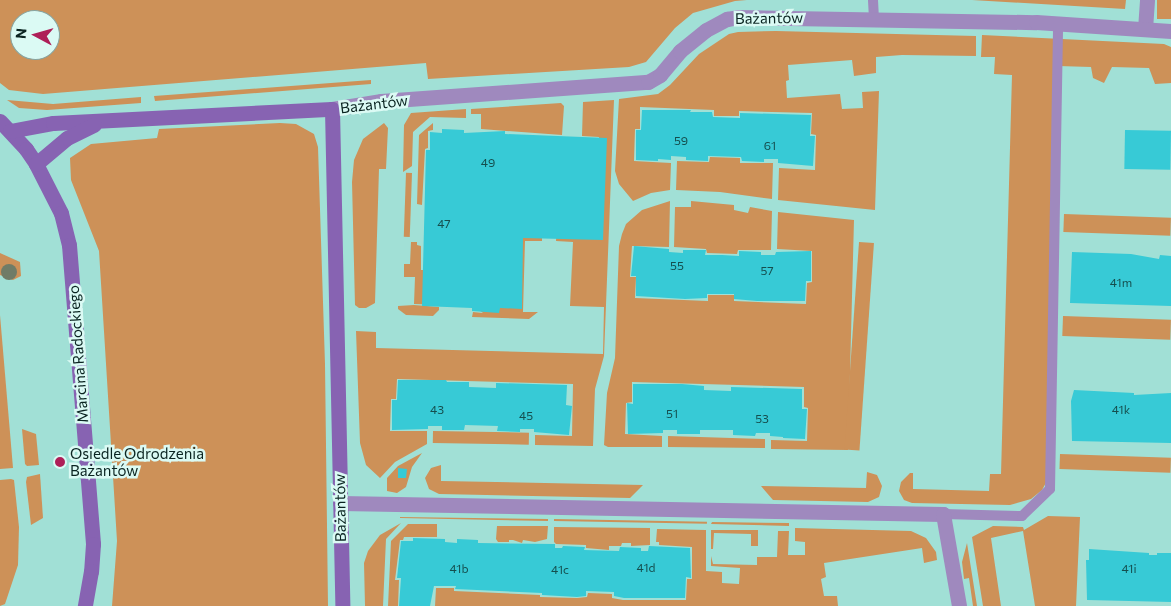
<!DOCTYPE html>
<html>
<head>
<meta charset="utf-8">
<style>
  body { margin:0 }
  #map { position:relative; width:1171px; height:606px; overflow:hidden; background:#a1e0d6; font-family:Commissioner,sans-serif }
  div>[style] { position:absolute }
  .green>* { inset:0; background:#cd9158; transform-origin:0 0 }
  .building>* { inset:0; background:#37cad6; transform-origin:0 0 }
  .lane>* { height:10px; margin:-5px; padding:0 5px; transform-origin:5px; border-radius:5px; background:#9f89be }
  .street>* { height:15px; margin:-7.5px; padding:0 7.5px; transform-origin:7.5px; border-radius:7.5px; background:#9f89be }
  .secondary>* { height:15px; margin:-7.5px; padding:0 7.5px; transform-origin:7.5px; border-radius:7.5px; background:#8763b2 }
  .trees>* { width:16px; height:16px; margin:-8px; border-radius:50%; background:#707c67 }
  .dots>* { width:14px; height:14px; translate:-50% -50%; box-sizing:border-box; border:2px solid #dbfaf4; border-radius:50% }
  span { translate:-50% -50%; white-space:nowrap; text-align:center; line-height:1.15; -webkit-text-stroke:5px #dbfaf4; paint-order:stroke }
  .number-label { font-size:12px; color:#154e4e }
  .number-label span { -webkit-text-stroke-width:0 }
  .street-label { font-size:15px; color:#0a2421 }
  .poi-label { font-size:15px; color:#0a2421 }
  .left { translate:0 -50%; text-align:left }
  .north { position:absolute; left:10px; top:10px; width:50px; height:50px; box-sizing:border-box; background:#dbfaf4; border:1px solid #87a4a0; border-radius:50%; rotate:276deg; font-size:14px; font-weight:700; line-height:20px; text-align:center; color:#0a2421 }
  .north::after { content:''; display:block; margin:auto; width:18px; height:22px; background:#ae1f58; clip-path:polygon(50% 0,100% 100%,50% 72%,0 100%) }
</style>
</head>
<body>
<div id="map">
  <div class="green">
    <i style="clip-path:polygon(evenodd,0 0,747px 0,735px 1px,693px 13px,675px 28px,646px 62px,629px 67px,428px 79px,426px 63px,43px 94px,9px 90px,0 83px,0 0,20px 20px,50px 20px,50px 50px,20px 50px,20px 20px)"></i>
    <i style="clip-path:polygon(972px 0,1126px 0,1125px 9px)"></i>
    <i style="left:1157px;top:0;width:14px;height:19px"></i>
    <i style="clip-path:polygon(776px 31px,976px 36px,976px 56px,902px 55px,876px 57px,876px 73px,854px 76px,852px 60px,788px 65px,789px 80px,786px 81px,787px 98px,840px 94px,842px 109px,863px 108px,862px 92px,879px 91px,875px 210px,778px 200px,779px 168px,815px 170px,816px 135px,811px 134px,812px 113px,739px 111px,739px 116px,714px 116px,714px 110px,640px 107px,640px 129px,635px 129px,634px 161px,671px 163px,670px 190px,651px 193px,633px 201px,619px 184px,615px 171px,619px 99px,658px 94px,670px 85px,699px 54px,729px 34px,738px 32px)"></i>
    <i style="clip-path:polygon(982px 35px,1164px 44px,1171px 47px,1171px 83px,1155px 84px,1149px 68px,1112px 67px,1104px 83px,1093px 78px,1091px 67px,1058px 66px,1048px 479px,1042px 490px,1031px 499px,1010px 505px,912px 503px,904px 500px,899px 491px,901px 482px,910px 473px,913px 473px,913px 489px,989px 491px,990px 474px,1001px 474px,1012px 75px,994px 74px,995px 57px,981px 57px)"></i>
    <i style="clip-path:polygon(371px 80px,371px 84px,155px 101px,154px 96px)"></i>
    <i style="clip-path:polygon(141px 97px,141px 103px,47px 110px,19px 108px,7px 100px,53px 104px)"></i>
    <i style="clip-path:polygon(614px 100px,604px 356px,595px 389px,593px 446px,535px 445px,535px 435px,572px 436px,573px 384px,397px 379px,396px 399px,391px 399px,390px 431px,427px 431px,427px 444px,395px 462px,380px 478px,366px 465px,360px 443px,356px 331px,376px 332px,376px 348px,603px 354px,604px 307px,570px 306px,573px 242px,556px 241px,557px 225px,542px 224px,542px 241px,525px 241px,523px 312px,538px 312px,529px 319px,472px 317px,473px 312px,483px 313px,474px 306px,414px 304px,415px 277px,404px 277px,404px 264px,410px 264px,411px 242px,417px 242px,417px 245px,421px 246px,421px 270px,472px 271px,599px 139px,599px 137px,582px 136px,583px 102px)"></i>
    <i style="clip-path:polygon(561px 103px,564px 106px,562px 135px,481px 129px,481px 114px,471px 114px,471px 109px)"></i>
    <i style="clip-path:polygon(466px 109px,466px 118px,430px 117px,413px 132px,412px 166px,403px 172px,404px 125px,411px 113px)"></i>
    <i style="clip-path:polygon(280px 123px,296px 124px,314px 134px,318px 147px,325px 364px,328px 606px,112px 606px,117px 541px,99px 251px,71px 180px,70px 158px,91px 144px,157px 138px,159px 129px)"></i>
    <i style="clip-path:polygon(384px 123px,388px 128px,386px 169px,379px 169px,375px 303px,366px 308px,359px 308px,355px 305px,352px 182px,354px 160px,363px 139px)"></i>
    <i style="clip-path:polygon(433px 123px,433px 130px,428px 131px,428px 148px,425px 149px,422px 205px,417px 204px,419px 135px)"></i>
    <i style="clip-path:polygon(710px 157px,740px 158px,740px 163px,773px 163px,772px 199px,720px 192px,676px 190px,677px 161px,709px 162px)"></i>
    <i style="left:412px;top:173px;width:64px;height:6px;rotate:92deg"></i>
    <i style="clip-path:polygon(670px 201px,669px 247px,632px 246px,630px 277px,636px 277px,635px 298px,708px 301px,708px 295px,734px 295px,734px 301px,806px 304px,807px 283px,812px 282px,812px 251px,777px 249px,778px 212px,854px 220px,848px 450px,771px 449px,771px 440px,807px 441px,808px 408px,804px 407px,804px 387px,632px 382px,632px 402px,626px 403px,625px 434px,662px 436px,662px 447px,608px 447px,604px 445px,607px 393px,615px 358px,619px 246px,622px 234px,626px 224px,642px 210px)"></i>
    <i style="clip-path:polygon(691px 201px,734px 205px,734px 210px,748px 213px,750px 207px,772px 211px,771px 250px,738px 250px,737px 254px,707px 253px,706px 249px,674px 247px,675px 207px,691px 207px)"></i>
    <i style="left:1064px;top:214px;width:107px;height:18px;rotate:2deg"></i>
    <i style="left:859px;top:242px;width:15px;height:208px;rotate:4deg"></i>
    <i style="clip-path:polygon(0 253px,20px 262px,21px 276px,13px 280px,0 275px)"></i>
    <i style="clip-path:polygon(414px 305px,439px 307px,439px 310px,433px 316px,406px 315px,398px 309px,398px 306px)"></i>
    <i style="clip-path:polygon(0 315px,13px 468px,0 469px)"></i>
    <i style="left:1063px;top:316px;width:108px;height:20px;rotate:2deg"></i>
    <i style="clip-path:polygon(22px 429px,36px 434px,39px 465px,27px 466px,25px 464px)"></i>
    <i style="left:433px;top:431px;width:96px;height:12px;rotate:1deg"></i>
    <i style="clip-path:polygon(668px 436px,765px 439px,765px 448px,668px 447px)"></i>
    <i style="clip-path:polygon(422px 453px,412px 467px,406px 487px,397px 493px,387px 491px,387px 478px,398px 466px)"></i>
    <i style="left:1060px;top:454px;width:111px;height:15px;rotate:2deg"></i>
    <i style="clip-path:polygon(441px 465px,441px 481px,643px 485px,630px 498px,439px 494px,429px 489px,425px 478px,431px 468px)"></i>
    <i style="clip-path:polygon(867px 472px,877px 475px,882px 486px,879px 497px,868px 502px,773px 500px,761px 486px,866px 488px)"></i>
    <i style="clip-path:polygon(40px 474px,43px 518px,31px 525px,26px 482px,27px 477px)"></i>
    <i style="clip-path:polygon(11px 479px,14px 480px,19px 527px,18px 565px,5px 604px,0 606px,0 480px)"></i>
    <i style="clip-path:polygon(1048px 516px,1080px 517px,1076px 606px,1035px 606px,1023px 531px,991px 538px,1001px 606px,983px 606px,972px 537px,993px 526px,1023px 527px,1024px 530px)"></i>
    <i style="clip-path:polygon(400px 517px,548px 519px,548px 521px,400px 518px)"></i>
    <i style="left:554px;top:519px;width:153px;height:2px;rotate:1deg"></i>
    <i style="clip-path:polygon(712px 522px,789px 523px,789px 526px,711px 524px)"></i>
    <i style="clip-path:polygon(401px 523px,386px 539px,383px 606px,365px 606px,364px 563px,368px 551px,380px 535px)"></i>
    <i style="clip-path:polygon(408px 524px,437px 524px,437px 537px,404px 537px,403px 540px,400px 540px,395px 580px,399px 580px,398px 606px,388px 606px,391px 541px)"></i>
    <i style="clip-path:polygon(497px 526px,548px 526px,547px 539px,535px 542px,523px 540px,522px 543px,513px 540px,509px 540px,509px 542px,498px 542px,496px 539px)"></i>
    <i style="clip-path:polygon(554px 527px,650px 528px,650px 545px,631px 546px,631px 543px,622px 543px,621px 546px,609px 546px,609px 550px,586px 548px,586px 545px,556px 544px,554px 542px)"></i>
    <i style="clip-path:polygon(795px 528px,911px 531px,926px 538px,936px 552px,937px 560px,924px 563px,922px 548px,824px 563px,826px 577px,821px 579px,824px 596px,837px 596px,838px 606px,435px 606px,436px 588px,454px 588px,454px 591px,540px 595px,540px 597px,577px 598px,587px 597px,588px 593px,612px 594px,612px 598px,623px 600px,686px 600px,687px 579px,692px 579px,692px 547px,659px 545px,659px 542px,656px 542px,657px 529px,706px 530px,706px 571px,722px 572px,722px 583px,739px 584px,740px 568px,711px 566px,711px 556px,713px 564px,757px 565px,757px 557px,777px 557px,778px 531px,789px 531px,788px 555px,805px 555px,805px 542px,795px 541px)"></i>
    <i style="clip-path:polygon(711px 530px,758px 530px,758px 546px,751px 546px,751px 534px,714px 533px,713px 549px,711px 549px)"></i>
    <i style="clip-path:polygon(967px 543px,977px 606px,973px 606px,969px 578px,964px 579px,962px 562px)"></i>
  </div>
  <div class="building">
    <i style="clip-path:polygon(642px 110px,691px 110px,690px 112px,712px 112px,713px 117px,740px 118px,740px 113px,811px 115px,810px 136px,815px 136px,813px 166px,778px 163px,778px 159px,764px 159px,764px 162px,742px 161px,741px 157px,708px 156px,708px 161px,686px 160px,686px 157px,671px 156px,671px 160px,658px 159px,658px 161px,636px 160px,636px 130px,641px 130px)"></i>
    <i style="clip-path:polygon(442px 129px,464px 130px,464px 133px,505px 131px,505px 134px,607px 138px,603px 240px,523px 238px,522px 309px,500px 308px,499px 313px,472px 311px,472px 308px,422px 306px,426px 150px,430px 150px,430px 132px,442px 133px)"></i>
    <i style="left:1125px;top:130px;width:46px;height:39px;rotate:1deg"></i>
    <i style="clip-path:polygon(634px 246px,669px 249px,669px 252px,683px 253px,683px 250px,706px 250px,705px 255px,722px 255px,739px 256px,739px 251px,761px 252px,761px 255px,775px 255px,776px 252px,811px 251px,811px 281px,806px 281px,805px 301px,757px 301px,734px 299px,734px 294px,707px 294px,707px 298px,685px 299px,636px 296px,636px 276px,631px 276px)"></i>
    <i style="clip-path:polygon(1072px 252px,1131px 254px,1159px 259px,1160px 255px,1171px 256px,1171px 306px,1070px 303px)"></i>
    <i style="clip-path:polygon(398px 380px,446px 380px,447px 382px,469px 382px,469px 387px,496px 388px,496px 383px,567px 385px,566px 405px,572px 406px,569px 435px,534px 432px,534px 429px,520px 429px,520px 432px,497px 431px,498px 426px,465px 425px,464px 430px,442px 430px,442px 426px,428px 426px,428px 429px,392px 430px,392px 400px,397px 400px)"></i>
    <i style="clip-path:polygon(633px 384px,682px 384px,704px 386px,704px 390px,731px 391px,731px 387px,802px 389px,802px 409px,807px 409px,805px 439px,783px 438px,783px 437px,770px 436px,770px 433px,756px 433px,755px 436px,733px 435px,733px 430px,700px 430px,700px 434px,677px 434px,677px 430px,663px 430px,663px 433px,628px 434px,627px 403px,633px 404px)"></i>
    <i style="clip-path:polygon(1074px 390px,1134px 393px,1134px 395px,1171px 393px,1171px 443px,1072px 441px,1071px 401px)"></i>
    <i style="clip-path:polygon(398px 468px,407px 469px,406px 478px,398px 478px)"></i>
    <i style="clip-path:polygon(413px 538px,445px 539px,445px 542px,457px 543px,457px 539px,478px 540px,478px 543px,555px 544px,555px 548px,562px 548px,563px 546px,585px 547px,584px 550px,619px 551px,620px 547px,641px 548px,641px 551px,648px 551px,649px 546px,690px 548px,691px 578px,686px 577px,685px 598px,624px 598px,614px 596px,614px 592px,586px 591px,586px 596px,577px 597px,542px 595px,542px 593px,455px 589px,456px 586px,434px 586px,430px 606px,399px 606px,401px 578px,397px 578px,401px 541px,413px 541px)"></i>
    <i style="clip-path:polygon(1089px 549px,1149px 553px,1149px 555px,1157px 555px,1157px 553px,1171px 553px,1171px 602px,1087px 600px,1086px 560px,1089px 560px)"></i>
  </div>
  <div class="lane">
    <i style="left:873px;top:0;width:19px;rotate:87deg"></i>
    <i style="left:943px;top:514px;width:79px;rotate:1.5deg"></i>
    <i style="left:1022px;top:516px;width:39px;rotate:-44deg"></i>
    <i style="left:1050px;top:489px;width:465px;rotate:-89deg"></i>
  </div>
  <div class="street">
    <i style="left:1145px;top:29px;width:29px;rotate:-86deg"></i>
    <i style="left:332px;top:109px;width:50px;rotate:-9.3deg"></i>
    <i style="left:381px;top:101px;width:268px;rotate:-4.1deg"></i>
    <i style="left:648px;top:82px;width:14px;rotate:-30deg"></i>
    <i style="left:660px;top:75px;width:31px;rotate:-50deg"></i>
    <i style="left:680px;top:51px;width:33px;rotate:-39deg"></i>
    <i style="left:706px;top:30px;width:24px;rotate:-28deg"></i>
    <i style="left:727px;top:19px;width:11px;rotate:-10deg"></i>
    <i style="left:738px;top:17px;width:298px;rotate:1deg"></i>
    <i style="left:1036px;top:22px;width:135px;rotate:3.8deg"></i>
    <i style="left:340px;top:503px;width:603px;rotate:1.05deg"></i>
    <i style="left:943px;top:514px;width:93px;rotate:80.1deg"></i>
  </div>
  <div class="secondary">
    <i style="left:0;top:121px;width:38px;rotate:47deg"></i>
    <i style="left:26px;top:149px;width:18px;rotate:56deg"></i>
    <i style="left:36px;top:164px;width:55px;rotate:63deg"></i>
    <i style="left:61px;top:213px;width:33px;rotate:76deg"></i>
    <i style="left:69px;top:245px;width:300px;rotate:85.4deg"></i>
    <i style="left:93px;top:544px;width:27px;rotate:94deg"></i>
    <i style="left:91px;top:571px;width:36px;rotate:100deg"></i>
    <i style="left:10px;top:131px;width:44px;rotate:-10.5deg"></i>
    <i style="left:53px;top:123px;width:279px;rotate:-2.9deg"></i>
    <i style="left:332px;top:109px;width:497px;rotate:88.8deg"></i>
    <i style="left:36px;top:164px;width:40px;rotate:-40deg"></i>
    <i style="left:67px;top:138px;width:30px;rotate:-26deg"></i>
  </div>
  <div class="trees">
    <i style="left:9px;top:272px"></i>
  </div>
  <div class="dots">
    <i style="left:60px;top:462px;background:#ae1f58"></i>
  </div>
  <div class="number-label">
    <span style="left:681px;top:141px">59</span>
    <span style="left:770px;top:146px">61</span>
    <span style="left:488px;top:163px">49</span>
    <span style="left:444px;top:224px">47</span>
    <span style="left:677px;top:266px">55</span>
    <span style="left:767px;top:271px">57</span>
    <span style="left:1121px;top:283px">41m</span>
    <span style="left:437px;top:410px">43</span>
    <span style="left:1121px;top:410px">41k</span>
    <span style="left:672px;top:414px">51</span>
    <span style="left:526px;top:416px">45</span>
    <span style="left:762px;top:419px">53</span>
    <span style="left:646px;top:568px">41d</span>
    <span style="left:459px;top:569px">41b</span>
    <span style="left:1129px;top:569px">41i</span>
    <span style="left:560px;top:570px">41c</span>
  </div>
  <div class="street-label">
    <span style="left:769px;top:18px;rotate:-1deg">Bażantów</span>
    <span style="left:374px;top:104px;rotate:-7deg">Bażantów</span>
    <span style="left:78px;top:354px;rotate:-94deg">Marcina Radockiego</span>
    <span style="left:340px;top:508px;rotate:-91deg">Bażantów</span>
  </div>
  <div class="poi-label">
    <span class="left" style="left:70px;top:462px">Osiedle Odrodzenia<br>Bażantów</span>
  </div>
  <div class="north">N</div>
</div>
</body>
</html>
